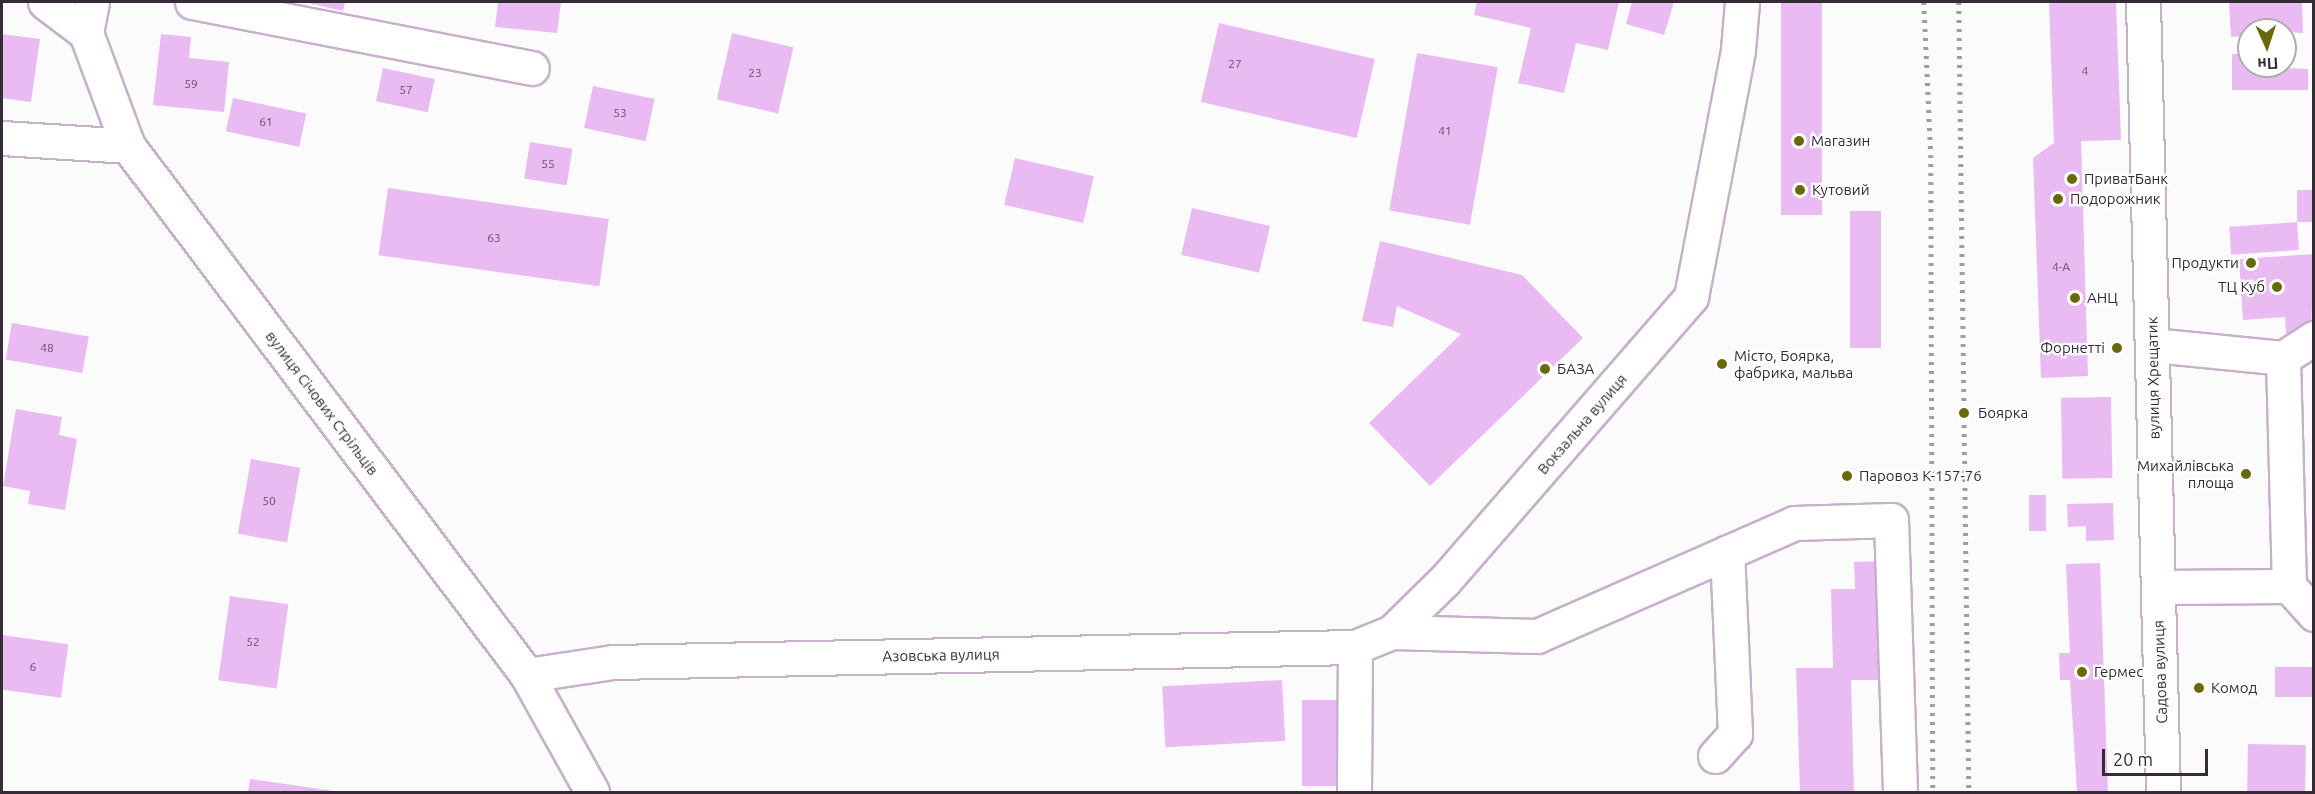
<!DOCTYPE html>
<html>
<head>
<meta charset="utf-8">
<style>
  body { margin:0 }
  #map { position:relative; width:2315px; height:794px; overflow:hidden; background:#fbfbfb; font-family:Ubuntu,sans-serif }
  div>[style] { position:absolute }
  .building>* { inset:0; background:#eabbf3; transform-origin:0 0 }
  .roads { filter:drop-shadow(2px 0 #c6b0ca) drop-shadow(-2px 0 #c6b0ca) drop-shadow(0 2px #c6b0ca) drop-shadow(0 -2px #c6b0ca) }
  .minor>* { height:33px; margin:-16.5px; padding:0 16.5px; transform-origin:16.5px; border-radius:16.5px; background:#fff }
  .rail>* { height:4.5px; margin-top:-2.25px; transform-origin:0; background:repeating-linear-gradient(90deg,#a19ca1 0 3px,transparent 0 9px) }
  .dots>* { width:16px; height:16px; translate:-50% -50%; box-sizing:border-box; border:3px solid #fff; border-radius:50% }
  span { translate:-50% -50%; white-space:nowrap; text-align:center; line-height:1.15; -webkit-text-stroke:4.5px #fff; paint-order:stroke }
  .number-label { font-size:12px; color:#625066 }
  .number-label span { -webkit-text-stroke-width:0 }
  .poi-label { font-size:15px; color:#352c37 }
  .left { translate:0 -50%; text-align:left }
  .right { translate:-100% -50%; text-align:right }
  .street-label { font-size:15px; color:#352c37 }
  .frame { position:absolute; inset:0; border:3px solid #352c37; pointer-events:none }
  .north { position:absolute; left:2237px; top:18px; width:60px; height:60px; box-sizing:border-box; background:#fff; border:2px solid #aeabaf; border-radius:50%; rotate:177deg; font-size:16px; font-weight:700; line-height:24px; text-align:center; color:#352c37 }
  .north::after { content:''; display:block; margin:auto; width:21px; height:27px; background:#686a09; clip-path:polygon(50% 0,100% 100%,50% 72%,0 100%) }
  .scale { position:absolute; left:2102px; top:749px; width:106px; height:27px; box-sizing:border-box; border:3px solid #352c37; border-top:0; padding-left:8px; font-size:18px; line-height:21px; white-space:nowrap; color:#352c37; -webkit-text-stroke:4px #fff; paint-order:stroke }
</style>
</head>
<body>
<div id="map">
  <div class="building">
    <i style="clip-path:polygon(304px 2px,345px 2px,343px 11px)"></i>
    <i style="clip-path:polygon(498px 2px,561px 2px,557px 33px,495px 27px)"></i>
    <i style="clip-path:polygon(1477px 2px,1619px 2px,1608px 50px,1576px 43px,1564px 93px,1518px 83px,1531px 28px,1474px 15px)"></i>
    <i style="clip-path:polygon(1632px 2px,1674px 2px,1664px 35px,1626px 24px)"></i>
    <i style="left:1781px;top:2px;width:41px;height:213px"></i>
    <i style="clip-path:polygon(2049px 2px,2116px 2px,2121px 140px,2081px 141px,2088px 376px,2041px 378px,2033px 158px,2054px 143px)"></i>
    <i style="clip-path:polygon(2229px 2px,2302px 2px,2303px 33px,2249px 30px,2249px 36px,2231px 37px)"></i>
    <i style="left:1219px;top:23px;width:160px;height:81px;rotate:13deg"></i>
    <i style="left:732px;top:33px;width:63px;height:68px;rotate:13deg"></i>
    <i style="clip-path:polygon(2px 34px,40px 39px,31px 102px,2px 98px)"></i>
    <i style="clip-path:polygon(161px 34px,191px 37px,189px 58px,229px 62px,224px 112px,153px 105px)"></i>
    <i style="left:1417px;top:53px;width:82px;height:160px;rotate:10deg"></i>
    <i style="clip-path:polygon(2232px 54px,2249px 54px,2249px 66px,2308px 69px,2308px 90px,2232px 90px)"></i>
    <i style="left:383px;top:68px;width:53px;height:34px;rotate:12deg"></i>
    <i style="left:593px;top:86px;width:63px;height:43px;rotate:12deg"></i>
    <i style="left:233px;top:98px;width:75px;height:34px;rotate:12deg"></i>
    <i style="left:530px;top:142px;width:43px;height:37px;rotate:9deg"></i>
    <i style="left:1015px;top:158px;width:81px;height:48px;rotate:13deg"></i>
    <i style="left:388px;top:188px;width:223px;height:68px;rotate:8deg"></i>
    <i style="left:2314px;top:190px;width:32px;height:17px;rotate:90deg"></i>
    <i style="left:1192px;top:208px;width:80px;height:48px;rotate:13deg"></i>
    <i style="left:1850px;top:211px;width:31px;height:137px"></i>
    <i style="left:2297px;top:222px;width:28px;height:68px;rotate:86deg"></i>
    <i style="clip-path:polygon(1380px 241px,1522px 275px,1583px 338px,1430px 486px,1369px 423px,1461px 334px,1397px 306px,1393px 327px,1362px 321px)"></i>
    <i style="clip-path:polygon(2314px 254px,2311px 332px,2286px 333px,2285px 317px,2243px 320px,2239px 259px)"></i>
    <i style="left:12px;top:323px;width:78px;height:37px;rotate:10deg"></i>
    <i style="left:2111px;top:397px;width:81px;height:50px;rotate:89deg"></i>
    <i style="clip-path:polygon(16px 409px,62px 417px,59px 435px,77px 439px,65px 510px,28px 504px,30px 491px,3px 486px)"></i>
    <i style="left:251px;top:459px;width:50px;height:76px;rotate:10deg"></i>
    <i style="left:2029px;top:495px;width:17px;height:36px"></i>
    <i style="clip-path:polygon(2113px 503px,2114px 540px,2086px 541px,2086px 526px,2068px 527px,2067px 504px)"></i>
    <i style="clip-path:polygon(1880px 561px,1884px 680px,1851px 680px,1854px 792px,1800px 792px,1796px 668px,1833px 668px,1831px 589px,1855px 589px,1854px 562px)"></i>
    <i style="clip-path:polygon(2100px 563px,2108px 792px,2077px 792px,2070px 680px,2060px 680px,2059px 653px,2070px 653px,2066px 564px)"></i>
    <i style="left:230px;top:596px;width:59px;height:85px;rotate:8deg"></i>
    <i style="left:2px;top:635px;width:67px;height:54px;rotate:8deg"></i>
    <i style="left:2275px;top:667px;width:39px;height:30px"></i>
    <i style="left:1282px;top:680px;width:61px;height:120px;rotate:87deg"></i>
    <i style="left:1302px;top:700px;width:39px;height:86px"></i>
    <i style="left:2248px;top:744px;width:58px;height:48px;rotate:1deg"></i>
    <i style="clip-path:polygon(250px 779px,334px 791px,334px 792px,248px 792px)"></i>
  </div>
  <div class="roads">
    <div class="minor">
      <i style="left:45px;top:2px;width:51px;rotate:37.1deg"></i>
      <i style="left:92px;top:2px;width:32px;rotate:101deg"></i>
      <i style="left:86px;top:33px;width:121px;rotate:69.6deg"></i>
      <i style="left:128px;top:146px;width:663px;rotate:52.97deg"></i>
      <i style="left:527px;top:675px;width:134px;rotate:60.9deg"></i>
      <i style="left:192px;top:2px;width:346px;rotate:11deg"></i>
      <i style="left:2143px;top:2px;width:790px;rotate:88.55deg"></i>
      <i style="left:2px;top:138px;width:126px;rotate:3.6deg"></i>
      <i style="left:2153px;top:345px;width:131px;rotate:5.7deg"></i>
      <i style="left:2283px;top:358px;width:228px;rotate:88.5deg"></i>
      <i style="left:2283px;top:358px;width:37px;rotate:-33deg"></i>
      <i style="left:2158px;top:587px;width:131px;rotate:-0.4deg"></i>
      <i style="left:2289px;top:586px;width:38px;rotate:48deg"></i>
      <i style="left:1392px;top:632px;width:145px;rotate:1.6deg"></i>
      <i style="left:1537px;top:636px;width:281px;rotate:-23.7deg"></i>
      <i style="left:1794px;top:523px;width:97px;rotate:-1.8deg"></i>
      <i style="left:1891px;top:520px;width:272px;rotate:88.1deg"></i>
      <i style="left:527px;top:675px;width:87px;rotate:-8.6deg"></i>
      <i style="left:613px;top:662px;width:742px;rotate:-1.16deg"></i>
      <i style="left:1715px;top:756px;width:30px;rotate:-48deg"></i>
      <i style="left:1735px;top:734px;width:182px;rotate:-92.5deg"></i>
      <i style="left:1354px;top:792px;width:145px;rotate:-89.6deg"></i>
      <i style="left:1355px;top:647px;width:40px;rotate:-22deg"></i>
      <i style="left:1392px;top:632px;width:74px;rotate:-44.5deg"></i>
      <i style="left:1445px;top:580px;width:375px;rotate:-49deg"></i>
      <i style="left:1691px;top:297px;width:251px;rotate:-79.2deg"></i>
      <i style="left:1738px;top:50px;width:48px;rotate:-85.2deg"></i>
    </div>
  </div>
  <div class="rail">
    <i style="left:1924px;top:2px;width:153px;rotate:87.4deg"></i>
    <i style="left:1931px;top:155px;width:637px;rotate:89.82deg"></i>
    <i style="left:1959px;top:2px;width:790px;rotate:89.27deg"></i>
  </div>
  <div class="dots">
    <i style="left:1799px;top:141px;background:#686a09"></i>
    <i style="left:2072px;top:179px;background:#686a09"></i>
    <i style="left:1800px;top:190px;background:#686a09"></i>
    <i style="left:2058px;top:199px;background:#686a09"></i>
    <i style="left:2251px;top:263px;background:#686a09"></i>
    <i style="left:2277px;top:287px;background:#686a09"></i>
    <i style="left:2075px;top:298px;background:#686a09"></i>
    <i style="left:2117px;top:348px;background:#686a09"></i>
    <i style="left:1722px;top:364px;background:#686a09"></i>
    <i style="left:1545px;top:369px;background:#686a09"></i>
    <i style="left:1964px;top:413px;background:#686a09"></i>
    <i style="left:2246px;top:474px;background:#686a09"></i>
    <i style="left:1847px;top:476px;background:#686a09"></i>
    <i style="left:2082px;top:672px;background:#686a09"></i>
    <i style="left:2199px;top:688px;background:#686a09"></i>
  </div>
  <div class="number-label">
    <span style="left:1235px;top:64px">27</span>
    <span style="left:2085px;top:71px">4</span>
    <span style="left:755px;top:73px">23</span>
    <span style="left:191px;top:84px">59</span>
    <span style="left:406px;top:90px">57</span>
    <span style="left:620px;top:113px">53</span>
    <span style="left:266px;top:122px">61</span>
    <span style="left:1445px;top:131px">41</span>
    <span style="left:548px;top:164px">55</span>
    <span style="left:494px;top:238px">63</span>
    <span style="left:2061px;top:267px">4-А</span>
    <span style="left:47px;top:348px">48</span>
    <span style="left:269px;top:501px">50</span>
    <span style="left:253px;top:642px">52</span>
    <span style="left:33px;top:667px">6</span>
  </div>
  <div class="poi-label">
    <span class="left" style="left:1811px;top:141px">Магазин</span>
    <span class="left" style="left:2084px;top:179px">ПриватБанк</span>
    <span class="left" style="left:1812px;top:190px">Кутовий</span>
    <span class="left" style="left:2070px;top:199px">Подорожник</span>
    <span class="right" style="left:2239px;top:263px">Продукти</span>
    <span class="right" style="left:2265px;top:287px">ТЦ Куб</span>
    <span class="left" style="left:2087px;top:298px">АНЦ</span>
    <span class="right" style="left:2105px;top:348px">Форнетті</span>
    <span class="left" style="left:1734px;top:364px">Місто, Боярка,<br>фабрика, мальва</span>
    <span class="left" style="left:1557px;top:369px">БАЗА</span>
    <span class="left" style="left:1978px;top:413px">Боярка</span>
    <span class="right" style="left:2234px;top:474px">Михайлівська<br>площа</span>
    <span class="left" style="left:1859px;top:476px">Паровоз К-157-76</span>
    <span class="left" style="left:2094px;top:672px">Гермес</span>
    <span class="left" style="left:2211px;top:688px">Комод</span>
  </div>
  <div class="street-label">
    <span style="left:2153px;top:378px;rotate:-91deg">вулиця Хрещатик</span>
    <span style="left:322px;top:403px;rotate:53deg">вулиця Січових Стрільців</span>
    <span style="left:1582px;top:424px;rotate:-49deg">Вокзальна вулиця</span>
    <span style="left:941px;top:655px;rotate:-1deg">Азовська вулиця</span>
    <span style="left:2160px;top:672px;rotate:-92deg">Садова вулиця</span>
  </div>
  <div class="frame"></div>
  <div class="north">Пн</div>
  <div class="scale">20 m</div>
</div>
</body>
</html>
